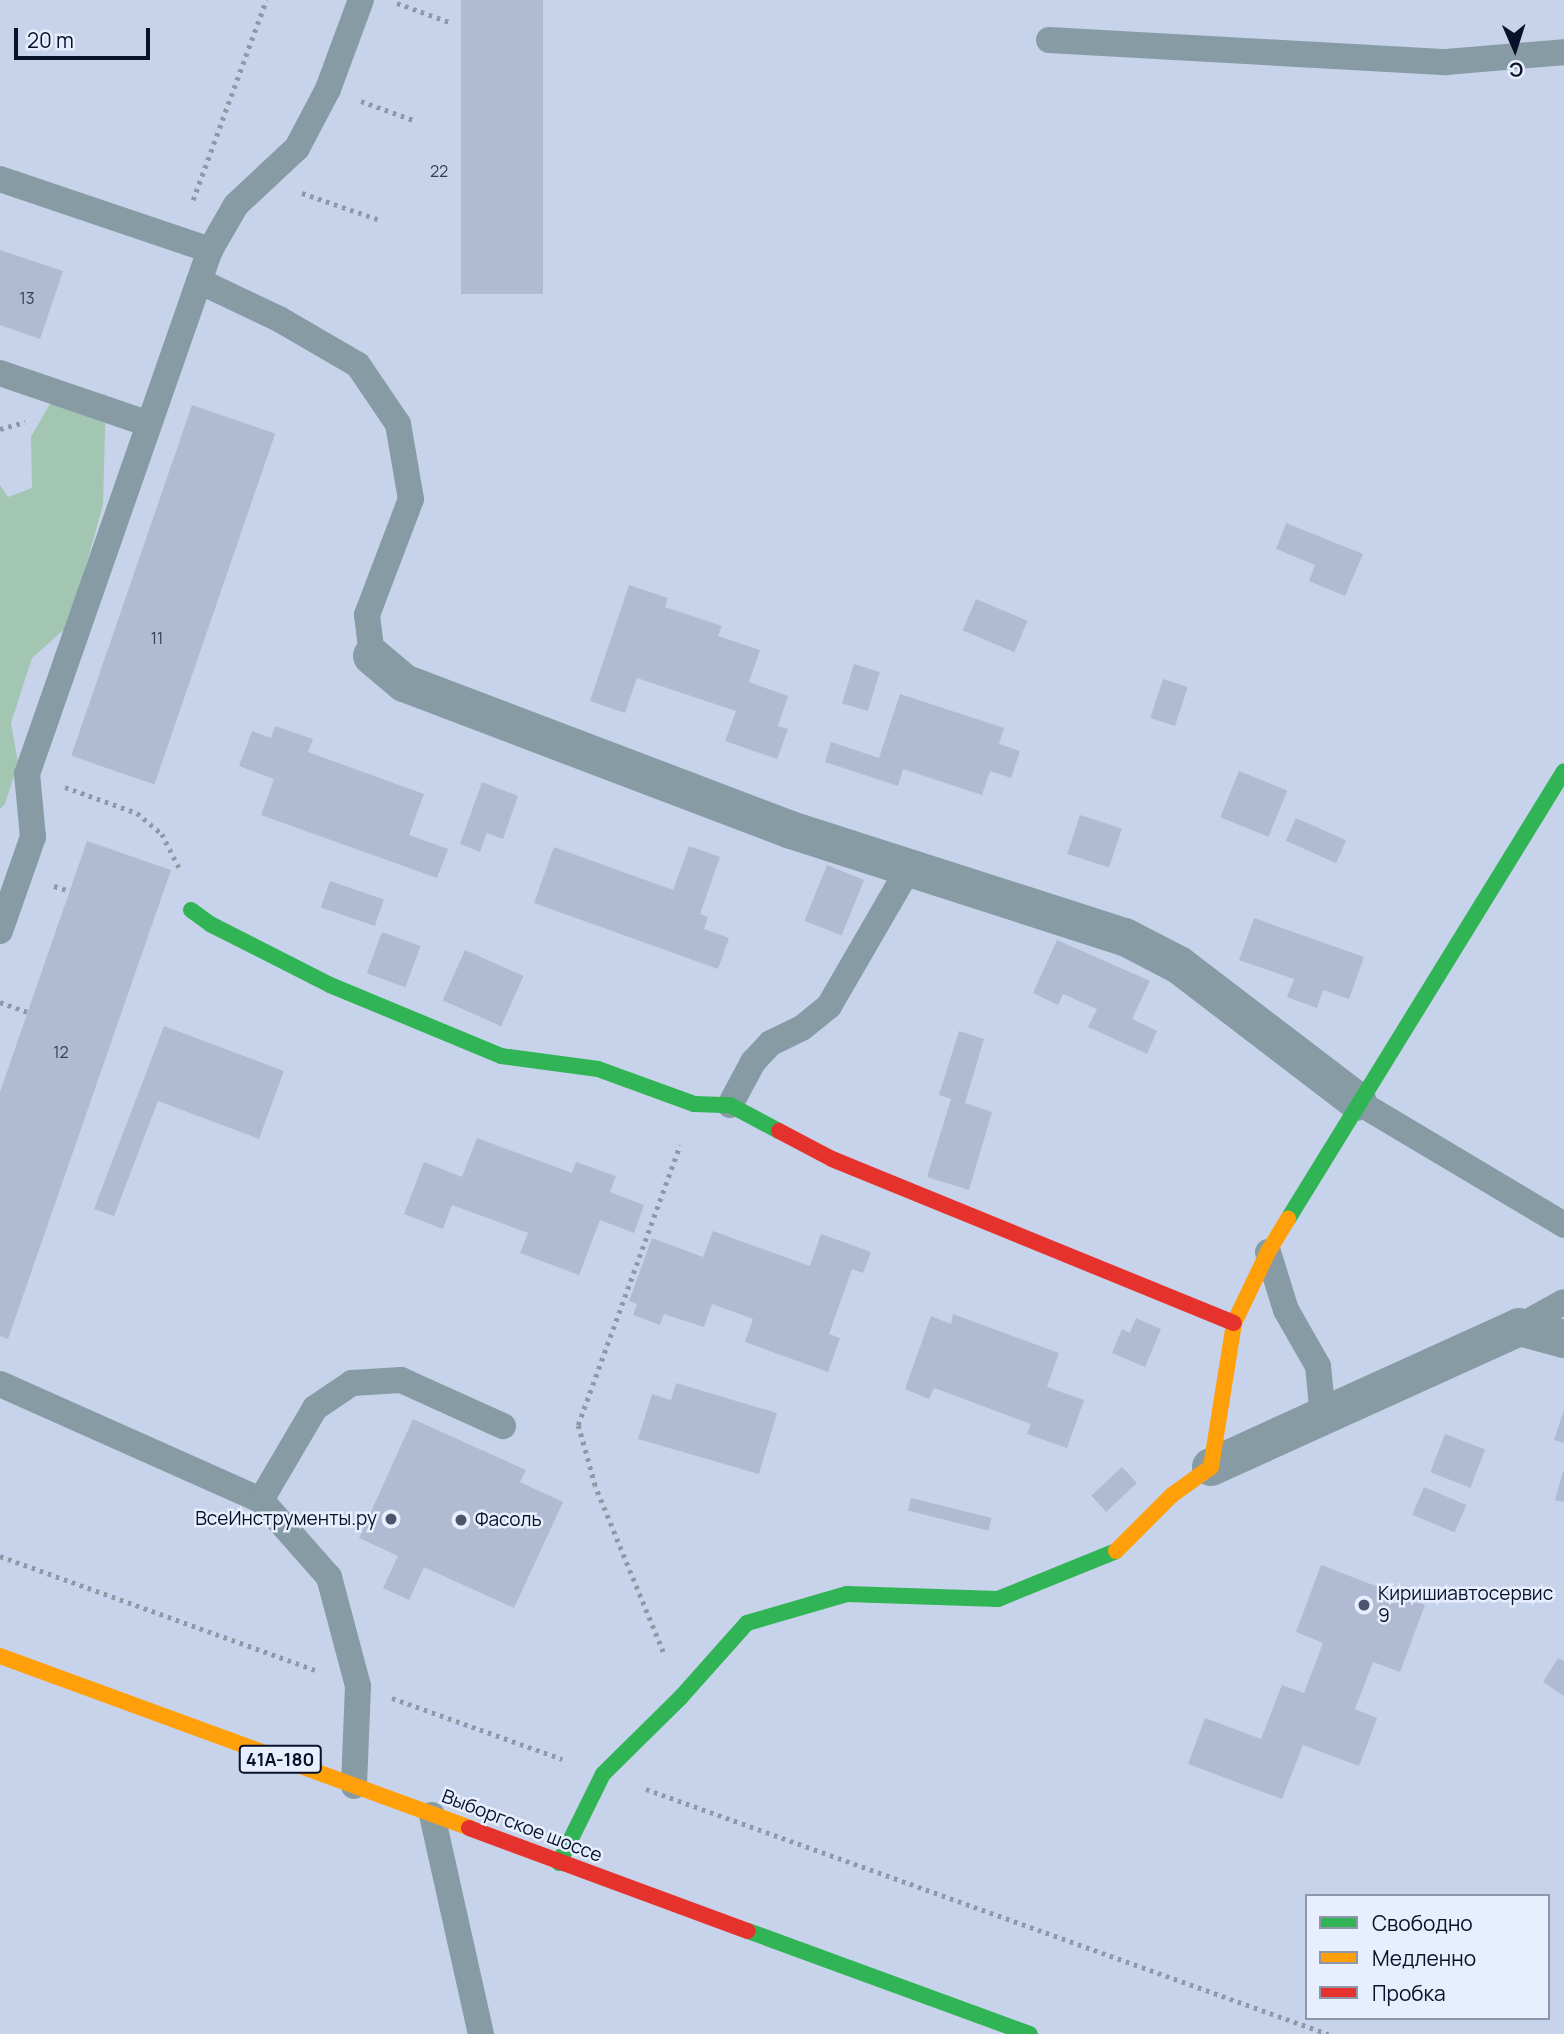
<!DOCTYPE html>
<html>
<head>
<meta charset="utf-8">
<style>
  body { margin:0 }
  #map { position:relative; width:1564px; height:2034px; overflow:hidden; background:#c7d3ea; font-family:Manrope,sans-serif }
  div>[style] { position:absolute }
  .green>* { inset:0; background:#a3c6b3 }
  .building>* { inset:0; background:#b0bbd3; transform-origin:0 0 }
  .path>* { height:4.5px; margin-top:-2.25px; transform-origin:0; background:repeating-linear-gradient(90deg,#8b9ba6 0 3.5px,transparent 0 8.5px) }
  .lane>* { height:26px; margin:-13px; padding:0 13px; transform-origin:13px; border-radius:13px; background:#869ba4 }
  .street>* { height:38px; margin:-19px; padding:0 19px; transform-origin:19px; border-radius:19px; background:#869ba4 }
  .fast>* { height:16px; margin:-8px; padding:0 8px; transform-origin:8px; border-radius:8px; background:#30b455 }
  .slow>* { height:16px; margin:-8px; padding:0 8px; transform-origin:8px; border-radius:8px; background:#ff9f0a }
  .jam>* { height:16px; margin:-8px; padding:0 8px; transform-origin:8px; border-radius:8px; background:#e5322d }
  .dots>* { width:19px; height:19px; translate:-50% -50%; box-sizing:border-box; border:4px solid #e7eefd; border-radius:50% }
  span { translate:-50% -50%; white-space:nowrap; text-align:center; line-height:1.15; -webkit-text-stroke:5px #e7eefd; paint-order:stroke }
  .number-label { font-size:16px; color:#333d56 }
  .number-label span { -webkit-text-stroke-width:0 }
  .shield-label span { padding:2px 5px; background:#e7eefd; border:2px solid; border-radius:5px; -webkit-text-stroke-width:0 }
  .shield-label { font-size:18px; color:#08122b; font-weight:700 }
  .poi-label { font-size:19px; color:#08122b }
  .right { translate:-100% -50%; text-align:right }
  .left { translate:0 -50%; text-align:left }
  .street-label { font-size:19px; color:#08122b }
  .legend { position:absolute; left:1305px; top:1894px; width:245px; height:126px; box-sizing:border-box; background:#e7eefd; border:2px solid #8e96a9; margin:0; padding:9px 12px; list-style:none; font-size:21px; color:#08122b }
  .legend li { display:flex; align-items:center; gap:14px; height:35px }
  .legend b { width:35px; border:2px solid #8e96a9 }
  .north { position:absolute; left:1480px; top:14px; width:70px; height:70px; -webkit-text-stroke:5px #e7eefd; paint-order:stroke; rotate:177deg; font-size:19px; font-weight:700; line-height:28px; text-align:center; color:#08122b }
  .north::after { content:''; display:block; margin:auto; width:24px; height:32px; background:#08122b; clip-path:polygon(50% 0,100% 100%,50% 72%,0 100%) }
  .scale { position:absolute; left:14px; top:28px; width:136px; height:32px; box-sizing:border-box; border:4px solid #08122b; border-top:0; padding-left:9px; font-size:21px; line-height:24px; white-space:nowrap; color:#08122b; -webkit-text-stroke:5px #e7eefd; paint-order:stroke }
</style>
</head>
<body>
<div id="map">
  <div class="green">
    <i style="clip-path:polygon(106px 394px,103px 505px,69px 625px,32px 658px,11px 723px,18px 763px,5px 804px,0 809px,0 485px,8px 497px,32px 488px,31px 437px,50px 404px)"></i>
  </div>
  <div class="building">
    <i style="left:461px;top:0;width:82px;height:294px"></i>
    <i style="clip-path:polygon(0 250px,63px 271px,40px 339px,0 325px)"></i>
    <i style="left:192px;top:405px;width:88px;height:371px;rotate:19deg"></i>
    <i style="clip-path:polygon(1286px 523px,1363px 554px,1345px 596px,1309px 581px,1315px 565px,1276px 549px)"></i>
    <i style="clip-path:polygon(629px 585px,668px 598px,665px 607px,722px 626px,718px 636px,760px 650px,749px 682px,788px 696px,778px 726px,788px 729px,777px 759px,725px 741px,736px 711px,637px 678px,625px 713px,590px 701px)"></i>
    <i style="left:976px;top:599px;width:56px;height:34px;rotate:23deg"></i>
    <i style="left:854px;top:664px;width:27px;height:41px;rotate:17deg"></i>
    <i style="left:1163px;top:679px;width:26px;height:41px;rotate:18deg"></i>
    <i style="clip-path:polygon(900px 694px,1004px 728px,999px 744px,1020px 751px,1011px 778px,990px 771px,982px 795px,903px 769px,898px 786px,825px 762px,831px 742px,879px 758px)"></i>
    <i style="clip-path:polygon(275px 726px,313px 739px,308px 752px,424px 794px,409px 835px,448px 849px,437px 878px,261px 815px,274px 779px,239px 766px,252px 731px,271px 738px)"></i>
    <i style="left:1239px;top:771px;width:52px;height:50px;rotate:22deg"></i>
    <i style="clip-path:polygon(482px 782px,518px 796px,503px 839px,487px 833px,480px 852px,460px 844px)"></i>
    <i style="left:1080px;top:815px;width:44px;height:41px;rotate:18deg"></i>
    <i style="left:1296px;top:818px;width:55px;height:25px;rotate:24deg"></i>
    <i style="clip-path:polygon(87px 841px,171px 870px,8px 1339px,0 1336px,0 1092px)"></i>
    <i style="clip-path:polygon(689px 846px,720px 857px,700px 914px,708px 917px,704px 929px,729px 938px,718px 969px,534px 903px,554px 847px,673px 890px)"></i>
    <i style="left:827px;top:865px;width:40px;height:60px;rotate:22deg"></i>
    <i style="left:330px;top:881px;width:57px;height:28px;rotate:19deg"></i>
    <i style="clip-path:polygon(1254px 918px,1364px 957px,1349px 999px,1323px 990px,1317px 1008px,1287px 997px,1294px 979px,1239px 960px)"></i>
    <i style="left:382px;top:932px;width:41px;height:44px;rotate:20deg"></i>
    <i style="clip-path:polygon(1057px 940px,1150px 981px,1132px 1019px,1157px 1031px,1147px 1054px,1088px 1027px,1097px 1009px,1063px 994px,1058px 1005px,1033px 993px)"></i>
    <i style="left:465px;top:950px;width:64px;height:55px;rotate:24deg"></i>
    <i style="clip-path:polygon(164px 1026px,284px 1071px,259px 1139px,158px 1101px,114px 1216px,94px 1209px)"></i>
    <i style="clip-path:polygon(959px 1031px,984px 1039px,965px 1103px,992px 1112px,969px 1190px,927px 1177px,951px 1099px,939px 1095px)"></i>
    <i style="clip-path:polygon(477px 1138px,572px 1173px,576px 1162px,616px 1176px,610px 1192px,644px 1205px,634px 1233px,600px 1220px,579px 1275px,520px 1253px,528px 1233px,452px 1205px,443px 1229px,404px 1214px,424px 1162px,462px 1177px)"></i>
    <i style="clip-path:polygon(713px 1231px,810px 1266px,821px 1234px,871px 1252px,863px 1273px,852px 1269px,829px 1334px,840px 1338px,828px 1372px,745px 1342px,753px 1319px,712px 1304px,704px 1327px,664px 1314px,660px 1325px,633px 1315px,637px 1304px,629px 1301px,652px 1238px,703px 1257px)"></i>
    <i style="clip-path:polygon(953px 1314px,1059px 1353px,1047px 1387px,1084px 1400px,1067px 1448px,1027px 1434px,1031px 1424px,934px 1388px,929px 1399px,905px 1389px,931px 1316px,951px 1324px)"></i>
    <i style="clip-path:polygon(1136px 1318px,1161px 1329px,1145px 1367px,1112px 1353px,1122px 1329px,1130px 1333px)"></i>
    <i style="clip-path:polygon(676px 1383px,777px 1413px,759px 1474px,638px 1439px,652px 1394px,671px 1400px)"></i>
    <i style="clip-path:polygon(1564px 1410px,1564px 1443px,1554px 1440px)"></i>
    <i style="clip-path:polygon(413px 1419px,526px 1470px,520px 1482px,563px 1502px,514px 1608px,424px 1567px,409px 1600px,383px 1588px,398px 1556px,359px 1538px)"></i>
    <i style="left:1445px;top:1434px;width:43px;height:41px;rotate:21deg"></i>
    <i style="left:1122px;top:1467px;width:22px;height:42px;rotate:47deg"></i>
    <i style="clip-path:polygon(1563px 1471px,1564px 1471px,1564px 1502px,1555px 1500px)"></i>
    <i style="left:1424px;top:1487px;width:46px;height:30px;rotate:23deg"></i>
    <i style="left:911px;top:1498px;width:83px;height:13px;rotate:14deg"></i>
    <i style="clip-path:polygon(1321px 1565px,1425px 1605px,1400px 1672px,1373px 1662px,1355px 1709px,1377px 1718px,1359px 1766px,1303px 1745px,1282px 1799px,1188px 1764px,1205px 1718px,1261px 1739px,1282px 1685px,1304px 1693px,1323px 1643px,1296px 1632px)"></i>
    <i style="clip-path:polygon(1558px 1658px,1564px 1661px,1564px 1696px,1543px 1682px)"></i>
  </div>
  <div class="path">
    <i style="left:397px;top:3px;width:59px;rotate:20deg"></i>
    <i style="left:361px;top:101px;width:59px;rotate:20deg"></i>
    <i style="left:302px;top:193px;width:83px;rotate:19.1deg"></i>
    <i style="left:193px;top:200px;width:213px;rotate:-69.9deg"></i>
    <i style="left:0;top:429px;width:26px;rotate:-16deg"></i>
    <i style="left:65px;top:787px;width:77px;rotate:19.9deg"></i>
    <i style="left:137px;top:813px;width:33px;rotate:40deg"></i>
    <i style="left:162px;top:834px;width:39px;rotate:63deg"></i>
    <i style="left:54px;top:886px;width:17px;rotate:17deg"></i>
    <i style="left:0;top:1002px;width:30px;rotate:20deg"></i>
    <i style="left:0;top:1556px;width:335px;rotate:19.9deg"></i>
    <i style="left:663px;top:1652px;width:179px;rotate:-112.3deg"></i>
    <i style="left:595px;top:1486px;width:63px;rotate:-105.6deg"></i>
    <i style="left:578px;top:1425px;width:298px;rotate:-70deg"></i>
    <i style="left:392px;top:1698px;width:181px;rotate:19.7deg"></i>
    <i style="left:646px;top:1789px;width:725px;rotate:19.76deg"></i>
  </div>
  <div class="lane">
    <i style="left:1049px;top:40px;width:398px;rotate:3.2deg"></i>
    <i style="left:1446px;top:62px;width:118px;rotate:-4.8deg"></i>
    <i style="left:0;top:179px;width:222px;rotate:18.7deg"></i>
    <i style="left:199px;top:281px;width:89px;rotate:25.4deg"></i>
    <i style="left:279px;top:319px;width:91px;rotate:30.2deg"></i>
    <i style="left:358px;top:365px;width:71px;rotate:55.9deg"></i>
    <i style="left:398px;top:424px;width:76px;rotate:80.2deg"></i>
    <i style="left:411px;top:499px;width:124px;rotate:110.8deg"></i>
    <i style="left:367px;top:615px;width:41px;rotate:83deg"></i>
    <i style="left:0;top:373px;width:157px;rotate:18.9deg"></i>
    <i style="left:0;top:931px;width:100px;rotate:-70.7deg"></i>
    <i style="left:33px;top:837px;width:63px;rotate:-95.4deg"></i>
    <i style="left:27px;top:774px;width:555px;rotate:-70.75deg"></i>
    <i style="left:210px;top:250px;width:52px;rotate:-60deg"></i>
    <i style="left:236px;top:205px;width:83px;rotate:-43.1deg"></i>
    <i style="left:297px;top:148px;width:67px;rotate:-62.3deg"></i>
    <i style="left:328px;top:89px;width:95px;rotate:-69.7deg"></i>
    <i style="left:1358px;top:1102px;width:240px;rotate:30.8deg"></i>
    <i style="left:730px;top:1105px;width:49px;rotate:-61.9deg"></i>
    <i style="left:753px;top:1062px;width:26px;rotate:-47deg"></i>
    <i style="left:771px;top:1043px;width:34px;rotate:-26deg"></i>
    <i style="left:802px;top:1028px;width:35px;rotate:-39deg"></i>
    <i style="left:829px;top:1006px;width:160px;rotate:-59.9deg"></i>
    <i style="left:1268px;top:1252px;width:61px;rotate:72.8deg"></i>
    <i style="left:1286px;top:1310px;width:64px;rotate:60.3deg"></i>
    <i style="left:1318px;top:1366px;width:50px;rotate:84.3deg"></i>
    <i style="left:1519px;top:1327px;width:51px;rotate:-29.1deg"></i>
    <i style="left:0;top:1384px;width:286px;rotate:24deg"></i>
    <i style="left:261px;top:1500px;width:103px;rotate:48.6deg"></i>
    <i style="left:329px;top:1577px;width:113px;rotate:75.1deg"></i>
    <i style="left:358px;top:1686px;width:100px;rotate:92.3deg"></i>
    <i style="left:261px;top:1500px;width:107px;rotate:-59.6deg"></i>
    <i style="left:315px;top:1408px;width:45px;rotate:-34deg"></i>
    <i style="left:352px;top:1383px;width:49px;rotate:-3.5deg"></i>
    <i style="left:401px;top:1380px;width:112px;rotate:24.3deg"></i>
    <i style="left:432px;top:1815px;width:224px;rotate:77.4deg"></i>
  </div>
  <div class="street">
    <i style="left:372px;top:656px;width:42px;rotate:40.2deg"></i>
    <i style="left:404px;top:683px;width:414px;rotate:20.8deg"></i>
    <i style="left:791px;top:830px;width:351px;rotate:17.8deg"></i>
    <i style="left:1125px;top:937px;width:61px;rotate:27.4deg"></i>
    <i style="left:1179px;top:965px;width:225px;rotate:37.4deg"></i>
    <i style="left:1211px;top:1467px;width:338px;rotate:-24.4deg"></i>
    <i style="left:1519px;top:1327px;width:47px;rotate:14.9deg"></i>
  </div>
  <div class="fast">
    <i style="left:191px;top:910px;width:24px;rotate:36deg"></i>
    <i style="left:210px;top:924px;width:135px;rotate:26.9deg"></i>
    <i style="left:330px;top:985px;width:185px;rotate:22.5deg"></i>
    <i style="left:501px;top:1056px;width:98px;rotate:7.6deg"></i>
    <i style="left:598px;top:1069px;width:102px;rotate:20deg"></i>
    <i style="left:694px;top:1104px;width:36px;rotate:2deg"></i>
    <i style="left:730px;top:1105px;width:55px;rotate:28deg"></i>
    <i style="left:1288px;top:1219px;width:526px;rotate:-58.36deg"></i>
    <i style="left:559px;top:1863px;width:99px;rotate:-63.7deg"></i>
    <i style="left:603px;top:1774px;width:110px;rotate:-44.6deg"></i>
    <i style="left:681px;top:1697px;width:99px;rotate:-48.3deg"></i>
    <i style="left:747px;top:1623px;width:104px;rotate:-16.2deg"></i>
    <i style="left:847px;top:1594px;width:151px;rotate:1.9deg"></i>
    <i style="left:998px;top:1599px;width:127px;rotate:-22.1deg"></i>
    <i style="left:748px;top:1931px;width:300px;rotate:20.1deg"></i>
  </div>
  <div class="slow">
    <i style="left:1116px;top:1551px;width:79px;rotate:-45deg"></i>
    <i style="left:1172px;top:1495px;width:48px;rotate:-35.7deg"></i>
    <i style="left:1211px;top:1467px;width:146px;rotate:-80.9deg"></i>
    <i style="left:1234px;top:1323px;width:79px;rotate:-64.4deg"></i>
    <i style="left:1268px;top:1252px;width:39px;rotate:-59deg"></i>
    <i style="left:0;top:1656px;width:500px;rotate:20.1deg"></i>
  </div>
  <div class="jam">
    <i style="left:779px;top:1131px;width:60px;rotate:27.8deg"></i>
    <i style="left:832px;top:1159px;width:434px;rotate:22.2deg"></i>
    <i style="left:469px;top:1828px;width:297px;rotate:20.3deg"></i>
  </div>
  <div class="dots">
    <i style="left:391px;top:1519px;background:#4b566e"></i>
    <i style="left:461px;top:1520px;background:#4b566e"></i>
    <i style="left:1364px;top:1605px;background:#4b566e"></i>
  </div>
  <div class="number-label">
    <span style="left:439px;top:171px">22</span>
    <span style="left:27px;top:298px">13</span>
    <span style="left:157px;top:638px">11</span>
    <span style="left:61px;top:1052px">12</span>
  </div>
  <div class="shield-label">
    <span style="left:280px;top:1759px">41А-180</span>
  </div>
  <div class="poi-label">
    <span class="right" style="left:377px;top:1519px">ВсеИнструменты.ру</span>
    <span class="left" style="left:475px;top:1520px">Фасоль</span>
    <span class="left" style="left:1378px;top:1605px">Киришиавтосервис<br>9</span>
  </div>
  <div class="street-label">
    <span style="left:522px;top:1826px;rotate:21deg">Выборгское шоссе</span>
  </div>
  <ul class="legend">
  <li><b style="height:9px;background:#30b455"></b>Свободно</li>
  <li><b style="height:9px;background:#ff9f0a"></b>Медленно</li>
  <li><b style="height:9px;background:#e5322d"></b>Пробка</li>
  </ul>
  <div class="north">С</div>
  <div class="scale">20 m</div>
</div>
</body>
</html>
